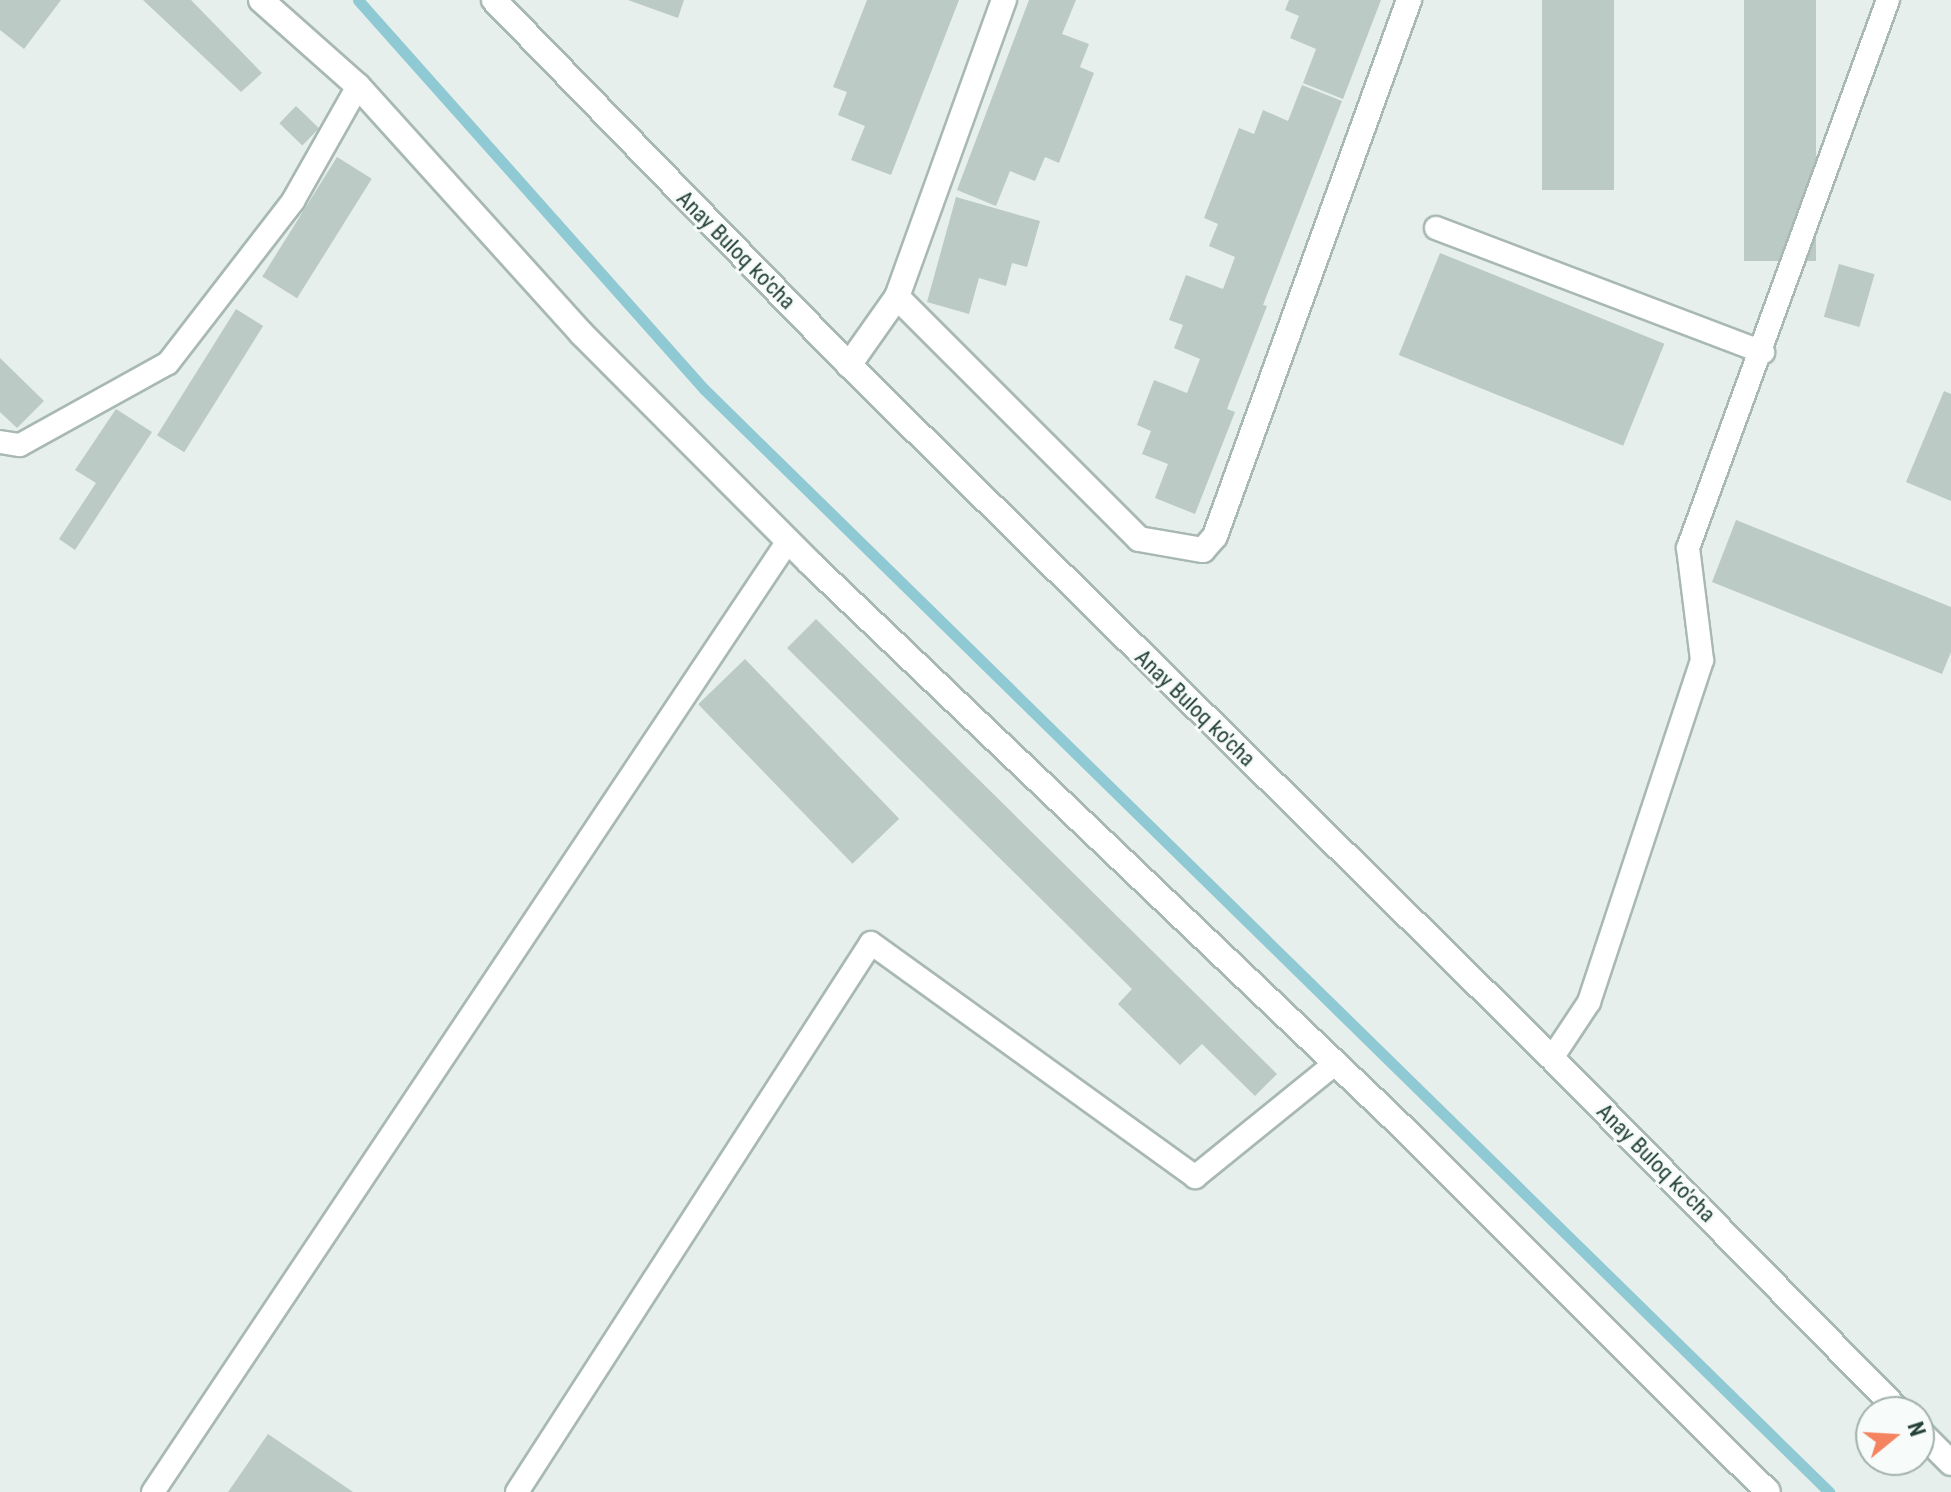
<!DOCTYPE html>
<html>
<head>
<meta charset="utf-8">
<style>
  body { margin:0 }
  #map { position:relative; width:1951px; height:1492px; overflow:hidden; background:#e6efeb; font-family:"Roboto Condensed",sans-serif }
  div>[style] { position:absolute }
  .stream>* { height:11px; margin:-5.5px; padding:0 5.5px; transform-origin:5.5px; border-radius:5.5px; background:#8ec9d4 }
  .building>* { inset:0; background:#bbcac4; transform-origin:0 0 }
  .roads { filter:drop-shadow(2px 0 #a8b8b2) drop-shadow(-2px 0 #a8b8b2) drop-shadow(0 2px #a8b8b2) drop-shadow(0 -2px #a8b8b2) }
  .service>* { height:22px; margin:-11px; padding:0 11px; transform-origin:11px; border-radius:11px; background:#fff }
  .minor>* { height:24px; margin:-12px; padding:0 12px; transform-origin:12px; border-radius:12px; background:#fff }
  .secondary>* { height:24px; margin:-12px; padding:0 12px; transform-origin:12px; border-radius:12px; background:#fff }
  span { translate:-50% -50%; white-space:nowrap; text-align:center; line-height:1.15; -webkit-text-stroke:6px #f7fbf9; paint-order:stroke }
  .street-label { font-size:22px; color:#24423a }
  .north { position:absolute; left:1855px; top:1396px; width:80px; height:80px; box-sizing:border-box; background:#f7fbf9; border:2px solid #a3b1ad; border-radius:50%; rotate:72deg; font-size:22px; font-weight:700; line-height:32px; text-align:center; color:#24423a }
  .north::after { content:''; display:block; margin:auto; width:28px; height:36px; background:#f4845f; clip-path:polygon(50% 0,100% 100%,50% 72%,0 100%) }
</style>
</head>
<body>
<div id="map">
  <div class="stream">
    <i style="left:358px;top:0;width:521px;rotate:48.35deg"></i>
    <i style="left:704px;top:389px;width:1576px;rotate:44.43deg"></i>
  </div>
  <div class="building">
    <i style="clip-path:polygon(0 0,61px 0,24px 49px,0 30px)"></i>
    <i style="clip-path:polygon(143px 0,191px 0,262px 73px,241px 92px)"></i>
    <i style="clip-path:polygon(628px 0,684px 0,678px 18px)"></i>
    <i style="clip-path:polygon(867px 0,959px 0,891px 175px,851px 160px,865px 126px,838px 115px,847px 92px,833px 87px)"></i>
    <i style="clip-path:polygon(1029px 0,1076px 0,1062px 34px,1089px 44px,1080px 67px,1094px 73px,1059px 163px,1045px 157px,1035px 181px,1010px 171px,996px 206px,957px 190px)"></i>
    <i style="clip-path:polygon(1289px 0,1381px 0,1343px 99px,1303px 83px,1316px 49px,1290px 38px,1299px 16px,1285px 10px)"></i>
    <i style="left:1542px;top:0;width:72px;height:190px"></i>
    <i style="left:1744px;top:0;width:72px;height:261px"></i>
    <i style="clip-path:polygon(1302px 85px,1342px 101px,1263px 305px,1267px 306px,1227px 409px,1235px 412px,1195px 514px,1155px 498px,1168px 464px,1142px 454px,1151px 431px,1137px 425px,1154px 380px,1187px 393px,1200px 359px,1174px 348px,1183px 325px,1169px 320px,1186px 275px,1223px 289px,1235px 257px,1209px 246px,1218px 224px,1204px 218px,1239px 128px,1254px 134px,1263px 110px,1288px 121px)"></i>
    <i style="left:296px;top:106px;width:32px;height:24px;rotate:44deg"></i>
    <i style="left:337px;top:157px;width:41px;height:141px;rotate:32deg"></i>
    <i style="clip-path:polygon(956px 197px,1040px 221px,1027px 267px,1012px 263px,1006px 286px,979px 278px,969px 314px,927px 302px)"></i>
    <i style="left:1440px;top:253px;width:242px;height:110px;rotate:22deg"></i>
    <i style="left:1839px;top:264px;width:37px;height:55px;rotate:16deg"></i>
    <i style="left:236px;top:309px;width:32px;height:149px;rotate:32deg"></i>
    <i style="clip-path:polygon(0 358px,44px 401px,17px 428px,0 412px)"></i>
    <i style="clip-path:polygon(1944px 391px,1951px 394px,1951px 501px,1906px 482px)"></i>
    <i style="clip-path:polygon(116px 409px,152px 432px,75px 550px,59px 539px,96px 483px,75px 470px)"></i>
    <i style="clip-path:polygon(1736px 520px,1951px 607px,1951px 652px,1942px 674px,1712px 582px)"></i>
    <i style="clip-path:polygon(816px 619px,1277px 1074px,1255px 1096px,1202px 1044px,1180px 1065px,1118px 1004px,1132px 989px,787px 648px)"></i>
    <i style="left:745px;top:659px;width:222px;height:65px;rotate:46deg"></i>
    <i style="clip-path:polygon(268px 1434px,353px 1492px,228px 1492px)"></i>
  </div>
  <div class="roads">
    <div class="service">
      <i style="left:1436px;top:228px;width:350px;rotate:20.8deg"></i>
      <i style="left:0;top:442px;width:20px;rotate:9deg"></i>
      <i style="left:20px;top:445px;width:169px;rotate:-29deg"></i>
      <i style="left:168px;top:363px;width:205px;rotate:-52.3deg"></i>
      <i style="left:293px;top:201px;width:132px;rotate:-60.5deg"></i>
      <i style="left:1552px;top:1058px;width:67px;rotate:-56.5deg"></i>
      <i style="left:1589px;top:1002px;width:360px;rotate:-71.7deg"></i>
      <i style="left:1702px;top:660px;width:113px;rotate:-97.1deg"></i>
      <i style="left:1688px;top:548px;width:583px;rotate:-69.95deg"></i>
      <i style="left:153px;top:1492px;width:1144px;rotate:-56.27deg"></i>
      <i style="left:517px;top:1492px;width:653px;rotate:-57.19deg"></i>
      <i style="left:871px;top:943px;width:400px;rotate:35.8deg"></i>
      <i style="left:1195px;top:1177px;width:181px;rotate:-39deg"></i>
    </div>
    <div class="minor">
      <i style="left:261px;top:0;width:130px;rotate:41.6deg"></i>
      <i style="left:358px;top:86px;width:334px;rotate:47.9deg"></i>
      <i style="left:582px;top:334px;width:323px;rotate:45.1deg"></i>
      <i style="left:810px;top:563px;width:802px;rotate:43.59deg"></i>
      <i style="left:1391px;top:1116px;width:532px;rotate:44.92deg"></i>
      <i style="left:897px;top:297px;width:342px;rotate:45deg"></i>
      <i style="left:1139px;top:539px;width:65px;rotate:9.8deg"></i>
      <i style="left:1203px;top:550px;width:18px;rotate:-49deg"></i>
      <i style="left:1215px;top:536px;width:570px;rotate:-70.1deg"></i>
      <i style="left:849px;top:365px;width:83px;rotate:-54.8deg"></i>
      <i style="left:897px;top:297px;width:316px;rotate:-70.2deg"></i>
    </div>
    <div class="secondary">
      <i style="left:494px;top:0;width:509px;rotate:45.8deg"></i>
      <i style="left:849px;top:365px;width:987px;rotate:44.59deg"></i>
      <i style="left:1552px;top:1058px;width:496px;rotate:45.5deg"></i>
      <i style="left:1919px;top:1431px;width:45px;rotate:45deg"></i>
    </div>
  </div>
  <div class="street-label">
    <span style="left:736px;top:250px;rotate:45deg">Anay Buloq ko'cha</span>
    <span style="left:1195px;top:708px;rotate:44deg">Anay Buloq ko'cha</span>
    <span style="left:1656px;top:1163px;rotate:45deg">Anay Buloq ko'cha</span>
  </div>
  <div class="north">N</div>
</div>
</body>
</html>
